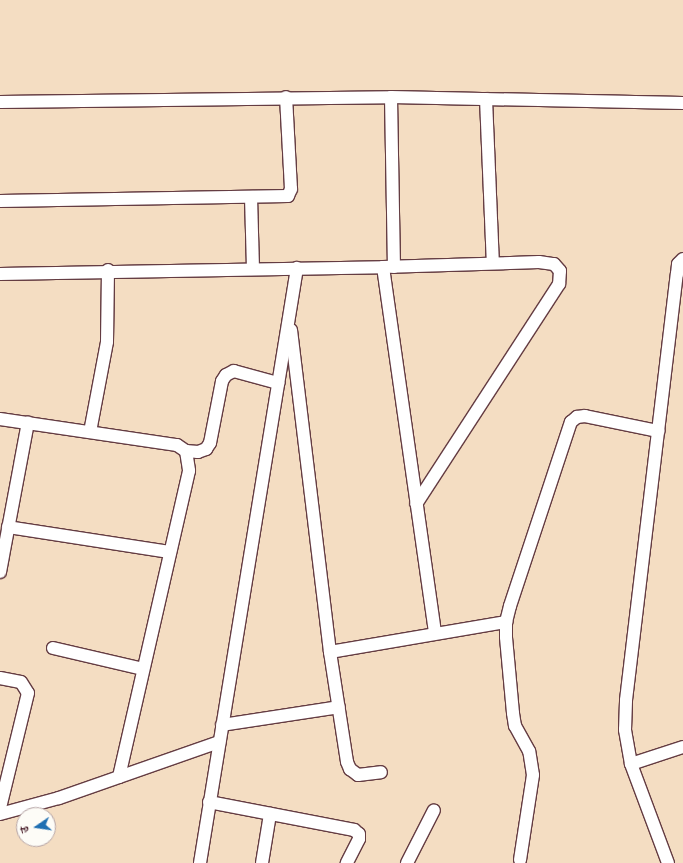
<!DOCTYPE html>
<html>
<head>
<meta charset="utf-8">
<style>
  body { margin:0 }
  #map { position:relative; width:683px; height:863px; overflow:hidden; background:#f4ddc2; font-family:Dekko,"Playpen Sans Deva",sans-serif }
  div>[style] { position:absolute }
  .roads { filter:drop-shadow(1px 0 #643c42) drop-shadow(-1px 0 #643c42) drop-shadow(0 1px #643c42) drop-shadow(0 -1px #643c42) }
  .street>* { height:12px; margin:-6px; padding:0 6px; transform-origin:6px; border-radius:6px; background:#fff }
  span { translate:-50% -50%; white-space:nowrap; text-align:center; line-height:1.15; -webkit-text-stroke:3px #fdfcf7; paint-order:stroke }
  .north { position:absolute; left:16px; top:807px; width:40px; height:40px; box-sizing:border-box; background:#fdfcf7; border:1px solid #b5a4a5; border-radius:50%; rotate:257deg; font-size:11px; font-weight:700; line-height:16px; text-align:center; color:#4a1f2b }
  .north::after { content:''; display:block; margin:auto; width:14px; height:18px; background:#1f6fb2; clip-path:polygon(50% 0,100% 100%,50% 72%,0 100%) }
</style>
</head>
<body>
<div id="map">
  <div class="roads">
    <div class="street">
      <i style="left:391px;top:97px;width:170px;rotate:89deg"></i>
      <i style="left:486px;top:99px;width:164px;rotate:87.6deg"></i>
      <i style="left:0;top:102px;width:391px;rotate:-0.7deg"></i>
      <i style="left:391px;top:97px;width:292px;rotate:1.2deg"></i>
      <i style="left:251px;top:197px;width:72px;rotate:88.4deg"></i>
      <i style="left:0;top:201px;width:288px;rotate:-1deg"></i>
      <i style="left:288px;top:196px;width:8px;rotate:-67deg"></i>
      <i style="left:291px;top:189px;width:92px;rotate:-93.1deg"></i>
      <i style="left:383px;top:267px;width:370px;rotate:81.9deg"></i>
      <i style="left:0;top:274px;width:383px;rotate:-1deg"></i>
      <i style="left:383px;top:267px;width:156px;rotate:-1.8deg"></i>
      <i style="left:539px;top:262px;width:15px;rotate:8deg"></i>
      <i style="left:554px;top:264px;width:9px;rotate:49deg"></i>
      <i style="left:560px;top:271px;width:13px;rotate:94deg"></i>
      <i style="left:559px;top:284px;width:262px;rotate:123deg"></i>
      <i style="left:291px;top:330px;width:324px;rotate:83.1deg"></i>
      <i style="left:330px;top:652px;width:111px;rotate:81.2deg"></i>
      <i style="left:347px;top:762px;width:8px;rotate:67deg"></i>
      <i style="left:350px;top:769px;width:10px;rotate:37deg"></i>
      <i style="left:358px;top:775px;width:23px;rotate:-7deg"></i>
      <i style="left:0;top:419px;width:179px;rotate:8.4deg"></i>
      <i style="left:177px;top:445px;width:11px;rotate:34deg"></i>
      <i style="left:186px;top:451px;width:20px;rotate:81deg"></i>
      <i style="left:189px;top:471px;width:314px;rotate:102.9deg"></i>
      <i style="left:90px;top:432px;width:92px;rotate:-79.3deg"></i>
      <i style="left:107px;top:342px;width:72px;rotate:-89.2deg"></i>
      <i style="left:186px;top:451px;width:12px;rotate:5deg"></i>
      <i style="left:198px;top:452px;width:9px;rotate:-21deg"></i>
      <i style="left:206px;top:449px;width:7px;rotate:-56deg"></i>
      <i style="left:210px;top:443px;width:63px;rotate:-79deg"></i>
      <i style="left:222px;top:381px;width:7px;rotate:-56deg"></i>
      <i style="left:226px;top:375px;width:9px;rotate:-27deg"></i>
      <i style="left:234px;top:371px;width:46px;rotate:15.3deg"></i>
      <i style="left:8px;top:527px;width:164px;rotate:8.8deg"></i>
      <i style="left:0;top:572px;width:152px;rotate:-79.4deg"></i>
      <i style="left:53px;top:648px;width:92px;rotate:13.1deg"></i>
      <i style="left:330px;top:652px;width:179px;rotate:-9.7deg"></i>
      <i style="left:0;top:678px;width:21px;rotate:11deg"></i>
      <i style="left:21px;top:682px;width:13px;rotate:58deg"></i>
      <i style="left:28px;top:693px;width:118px;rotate:103.7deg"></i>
      <i style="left:222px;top:725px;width:118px;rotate:-8.7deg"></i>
      <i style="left:631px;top:764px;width:55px;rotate:-18.1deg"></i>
      <i style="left:209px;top:802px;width:148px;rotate:10.9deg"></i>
      <i style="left:354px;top:830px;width:6px;rotate:39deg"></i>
      <i style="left:359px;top:834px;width:5px;rotate:90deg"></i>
      <i style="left:359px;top:839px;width:27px;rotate:117deg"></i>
      <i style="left:0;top:814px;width:61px;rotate:-15.2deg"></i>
      <i style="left:59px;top:798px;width:170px;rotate:-19.3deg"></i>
      <i style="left:520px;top:860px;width:86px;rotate:-81.3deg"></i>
      <i style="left:533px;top:775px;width:24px;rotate:-99deg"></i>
      <i style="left:529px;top:751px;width:29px;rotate:-119deg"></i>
      <i style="left:515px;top:726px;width:13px;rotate:-99deg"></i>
      <i style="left:513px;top:713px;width:76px;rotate:-95.3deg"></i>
      <i style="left:506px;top:637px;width:15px;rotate:-90deg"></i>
      <i style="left:506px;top:622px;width:16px;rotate:-76deg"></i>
      <i style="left:510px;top:606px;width:194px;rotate:-71.7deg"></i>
      <i style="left:571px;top:422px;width:8px;rotate:-40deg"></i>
      <i style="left:577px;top:417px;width:8px;rotate:-7deg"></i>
      <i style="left:585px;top:416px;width:75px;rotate:11.6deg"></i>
      <i style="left:200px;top:863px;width:603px;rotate:-80.74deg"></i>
      <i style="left:262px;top:863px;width:50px;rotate:-80.7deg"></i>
      <i style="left:407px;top:863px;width:59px;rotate:-63deg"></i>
      <i style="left:668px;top:863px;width:106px;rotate:-110.5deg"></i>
      <i style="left:631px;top:764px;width:35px;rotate:-100deg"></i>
      <i style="left:625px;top:730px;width:30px;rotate:-88deg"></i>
      <i style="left:626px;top:700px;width:429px;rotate:-83.2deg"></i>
      <i style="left:677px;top:274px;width:10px;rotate:-84deg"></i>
      <i style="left:678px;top:264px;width:7px;rotate:-45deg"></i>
    </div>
  </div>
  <div class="north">उ</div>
</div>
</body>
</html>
